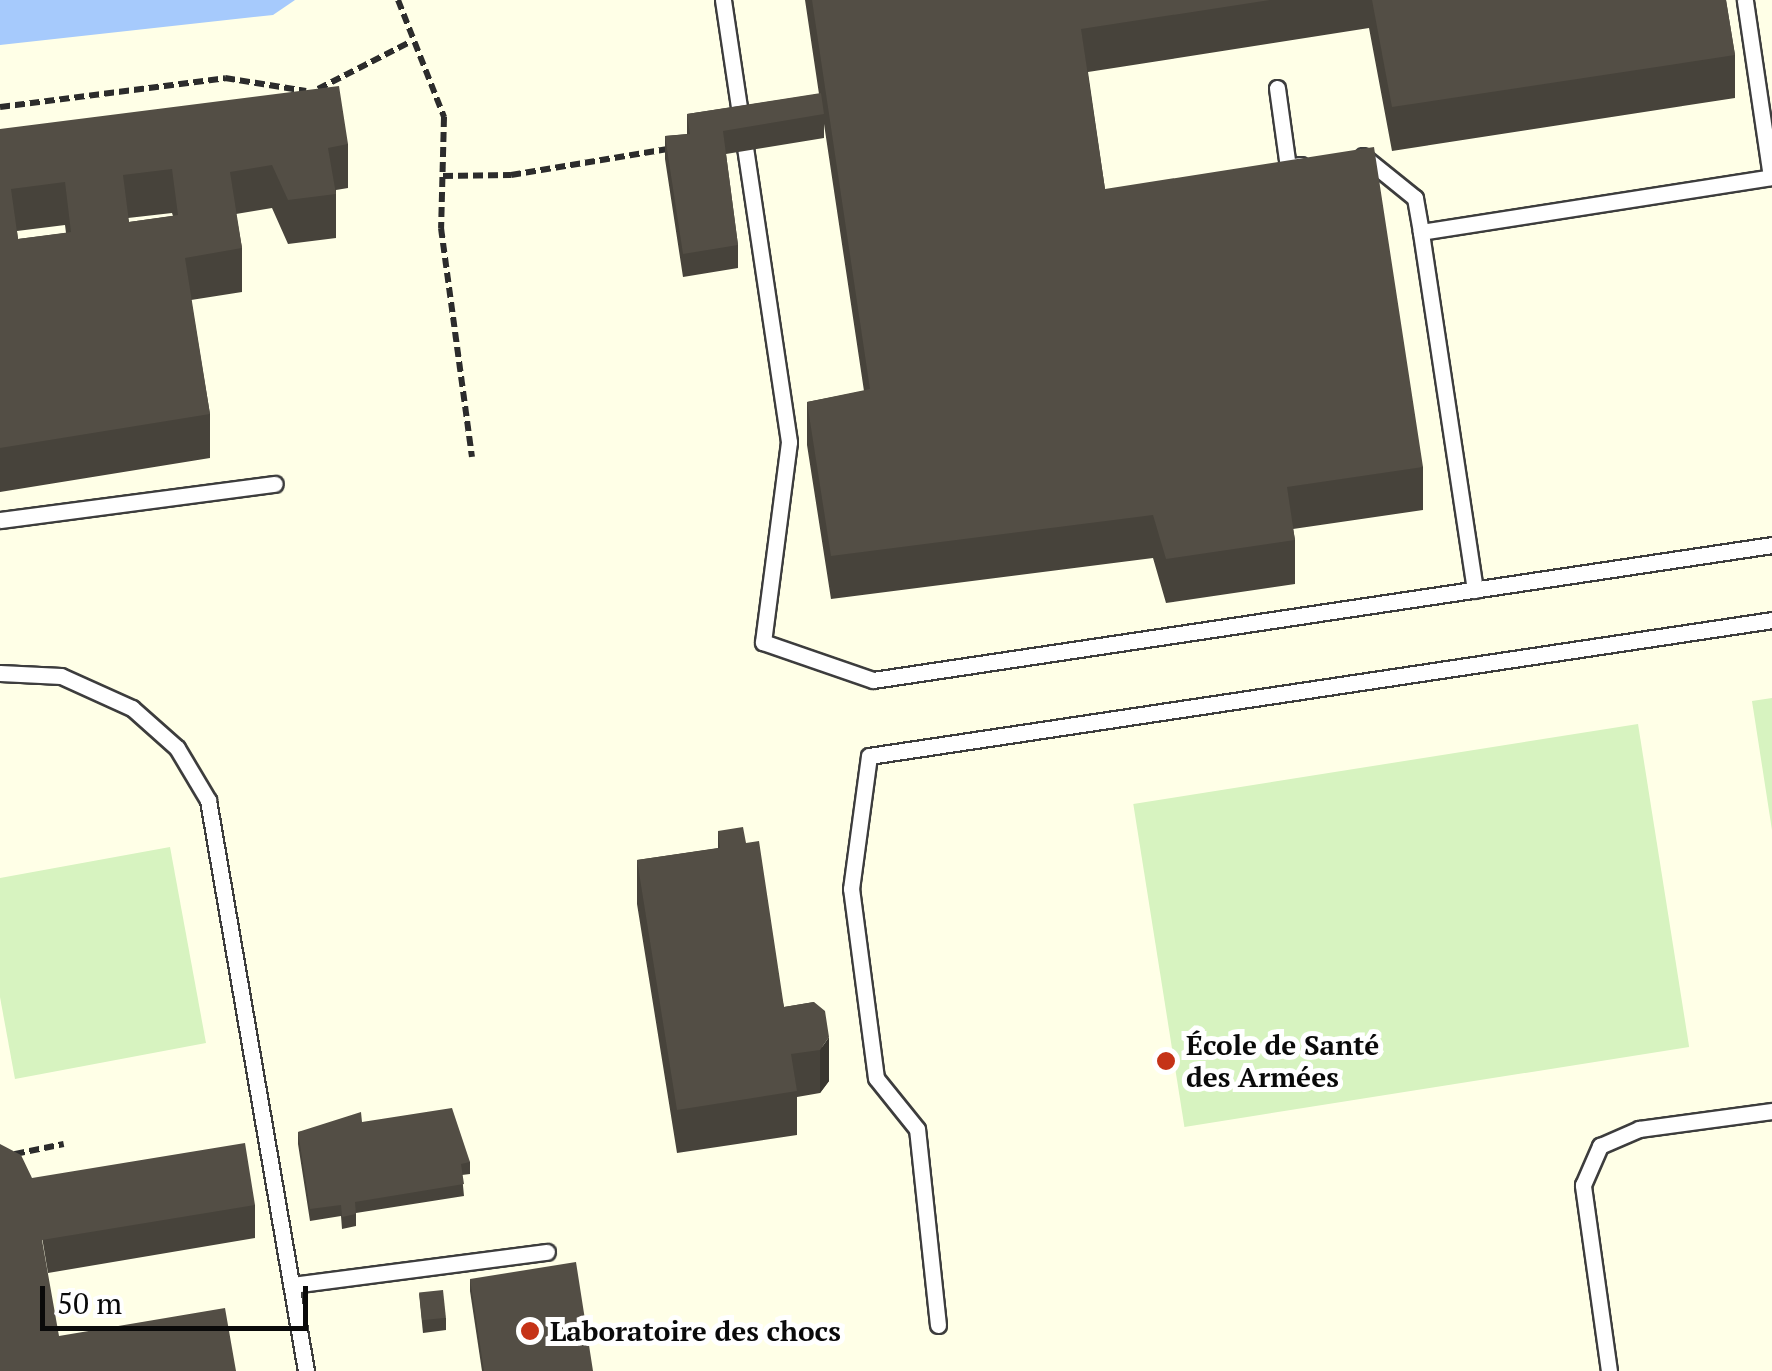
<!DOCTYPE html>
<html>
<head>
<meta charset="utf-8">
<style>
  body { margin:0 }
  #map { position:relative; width:1772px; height:1371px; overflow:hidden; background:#ffffe7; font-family:"PT Serif",serif }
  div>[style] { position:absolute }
  .pitch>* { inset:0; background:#d7f3c0; transform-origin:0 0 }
  .water>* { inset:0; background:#a6cafc }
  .path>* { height:6px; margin-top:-3px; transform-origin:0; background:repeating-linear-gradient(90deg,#2c2c2c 0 10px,transparent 0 15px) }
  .roads { filter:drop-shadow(2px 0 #3d3d3d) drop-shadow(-2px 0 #3d3d3d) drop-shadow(0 2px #3d3d3d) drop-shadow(0 -2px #3d3d3d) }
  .lane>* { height:15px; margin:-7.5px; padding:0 7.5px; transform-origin:7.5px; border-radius:7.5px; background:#fff }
  .wall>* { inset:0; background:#47433b }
  .shaded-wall>* { inset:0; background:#3a3730 }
  .building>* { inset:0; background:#534e45; transform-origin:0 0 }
  .dots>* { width:28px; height:28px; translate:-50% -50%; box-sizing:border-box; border:5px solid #fff; border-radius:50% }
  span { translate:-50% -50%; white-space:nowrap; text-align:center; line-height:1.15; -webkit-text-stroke:10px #fff; paint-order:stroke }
  .poi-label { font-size:28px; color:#0a0a0a; font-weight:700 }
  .left { translate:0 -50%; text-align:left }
  .scale { position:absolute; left:40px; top:1286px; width:268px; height:45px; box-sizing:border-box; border:5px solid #0a0a0a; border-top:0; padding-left:12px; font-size:30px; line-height:35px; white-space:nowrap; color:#0a0a0a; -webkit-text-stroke:8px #fff; paint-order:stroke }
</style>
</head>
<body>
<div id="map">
  <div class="pitch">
    <i style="clip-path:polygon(1772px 698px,1772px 830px,1752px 701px)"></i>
    <i style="left:1638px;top:724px;width:327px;height:511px;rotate:81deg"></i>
    <i style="clip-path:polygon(170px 847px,206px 1043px,15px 1079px,0 997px,0 878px)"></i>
  </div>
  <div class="water">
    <i style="clip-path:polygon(0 0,295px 0,273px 15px,0 45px)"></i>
  </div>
  <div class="path">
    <i style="left:398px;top:0;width:126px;rotate:68.5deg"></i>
    <i style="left:444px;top:117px;width:111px;rotate:91.5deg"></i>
    <i style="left:441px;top:228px;width:231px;rotate:82.3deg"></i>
    <i style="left:318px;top:89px;width:103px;rotate:-27.1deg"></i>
    <i style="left:0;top:107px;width:227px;rotate:-7.3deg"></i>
    <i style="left:225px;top:78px;width:82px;rotate:9.1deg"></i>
    <i style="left:443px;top:176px;width:68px;rotate:-0.8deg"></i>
    <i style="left:511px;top:175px;width:165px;rotate:-9.4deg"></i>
    <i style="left:0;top:1157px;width:65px;rotate:-11.5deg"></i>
  </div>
  <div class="roads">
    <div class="lane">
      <i style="left:723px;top:0;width:447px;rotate:81.5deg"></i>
      <i style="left:789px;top:442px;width:202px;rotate:97.4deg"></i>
      <i style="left:763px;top:642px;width:116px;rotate:19.1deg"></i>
      <i style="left:873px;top:680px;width:909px;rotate:-8.54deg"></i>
      <i style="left:1277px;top:88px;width:80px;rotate:82.1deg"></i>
      <i style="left:1288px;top:167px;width:13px;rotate:-9deg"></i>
      <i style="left:1363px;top:156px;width:67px;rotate:38.9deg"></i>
      <i style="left:1415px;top:198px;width:35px;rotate:80deg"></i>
      <i style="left:0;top:520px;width:277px;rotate:-7.5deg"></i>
      <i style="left:1475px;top:590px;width:362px;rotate:-98.6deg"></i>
      <i style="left:1421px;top:232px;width:354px;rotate:-8.9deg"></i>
      <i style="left:1771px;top:177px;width:179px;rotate:-98.4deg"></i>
      <i style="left:0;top:673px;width:61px;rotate:2.8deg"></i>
      <i style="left:61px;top:676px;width:78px;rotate:24.3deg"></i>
      <i style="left:132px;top:708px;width:60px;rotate:41.6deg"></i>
      <i style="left:177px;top:748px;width:61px;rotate:59.2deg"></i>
      <i style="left:208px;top:800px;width:579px;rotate:80.26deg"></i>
      <i style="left:292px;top:1285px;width:257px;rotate:-7.4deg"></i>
      <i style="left:938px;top:1325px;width:197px;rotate:-96.1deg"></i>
      <i style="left:917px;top:1129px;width:65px;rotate:-128.8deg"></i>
      <i style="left:876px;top:1078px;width:191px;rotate:-97.5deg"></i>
      <i style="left:851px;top:889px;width:134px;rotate:-82.3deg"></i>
      <i style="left:869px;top:756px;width:913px;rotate:-8.56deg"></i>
      <i style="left:1609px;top:1371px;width:188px;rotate:-98deg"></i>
      <i style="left:1583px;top:1185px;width:43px;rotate:-66.4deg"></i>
      <i style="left:1600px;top:1146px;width:43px;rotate:-23.6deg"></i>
      <i style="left:1639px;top:1129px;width:134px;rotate:-7.7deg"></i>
    </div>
  </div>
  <div class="wall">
    <i style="clip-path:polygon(805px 0,1726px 0,1735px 55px,1735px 98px,1392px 151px,1369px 28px,1088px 72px,1105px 189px,1423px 467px,1423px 510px,1293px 529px,1295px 540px,1295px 584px,1166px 603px,1153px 558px,831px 599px,807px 445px,807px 402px,864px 391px,824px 124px,824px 138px,726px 154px,738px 245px,738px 268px,683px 277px,665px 159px,665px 136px,687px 134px,687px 114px,819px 94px)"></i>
    <i style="clip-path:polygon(evenodd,0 129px,348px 144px,348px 188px,336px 190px,336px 238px,288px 244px,272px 208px,236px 214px,242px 248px,242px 292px,191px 300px,210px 414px,210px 458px,0 492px,0 129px,172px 213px,173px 216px,129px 222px,128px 218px,172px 213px,0 129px,65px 225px,66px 233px,18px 239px,17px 231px,65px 225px)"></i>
    <i style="clip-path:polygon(718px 831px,746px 843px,784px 1007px,814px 1002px,829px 1081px,820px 1093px,797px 1097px,797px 1135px,677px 1153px,637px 904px,637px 860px,718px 848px)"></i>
    <i style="clip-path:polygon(362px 1122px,470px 1162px,470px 1174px,462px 1175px,464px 1196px,356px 1213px,356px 1226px,342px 1229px,341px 1216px,310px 1221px,298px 1144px,298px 1132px)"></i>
    <i style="clip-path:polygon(32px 1178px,255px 1205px,255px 1238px,48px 1273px)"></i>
    <i style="clip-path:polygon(470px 1279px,593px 1371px,482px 1371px,470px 1291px)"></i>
    <i style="clip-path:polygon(419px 1293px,446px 1318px,446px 1330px,423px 1333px)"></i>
  </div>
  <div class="shaded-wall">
    <i style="clip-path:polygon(829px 1037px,829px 1081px,820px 1093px,820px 1050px)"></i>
  </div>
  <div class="building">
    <i style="clip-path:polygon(812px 0,1270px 0,1081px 29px,1105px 189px,1374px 147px,1423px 467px,1287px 487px,1295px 540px,1166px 559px,1153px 515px,831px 556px,807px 402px,870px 389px)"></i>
    <i style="clip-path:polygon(1372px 0,1726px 0,1735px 55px,1392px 107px)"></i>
    <i style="clip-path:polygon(evenodd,339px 86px,348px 144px,328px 148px,336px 194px,288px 200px,272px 165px,230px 172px,242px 248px,185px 258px,210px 414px,0 448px,0 129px,339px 86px,172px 169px,178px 215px,129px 222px,123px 175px,172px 169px,339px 86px,65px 182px,71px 232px,18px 239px,11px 189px,65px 182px)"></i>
    <i style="clip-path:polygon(821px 93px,824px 114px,723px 131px,738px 245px,683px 254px,665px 136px,690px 134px,687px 114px)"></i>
    <i style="clip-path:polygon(743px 827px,746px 843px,759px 841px,784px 1007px,814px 1002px,825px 1011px,829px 1037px,820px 1050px,791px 1054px,797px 1091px,677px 1110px,637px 860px,720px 848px,718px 831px)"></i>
    <i style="clip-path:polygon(452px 1108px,470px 1162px,461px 1164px,464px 1184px,355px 1202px,356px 1214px,342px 1217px,341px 1205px,310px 1209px,298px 1132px,361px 1112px,362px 1122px)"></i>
    <i style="clip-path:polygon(245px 1143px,255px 1205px,42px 1240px,59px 1336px,225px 1308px,236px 1371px,0 1371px,0 1144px,21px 1155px,32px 1178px)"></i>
    <i style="clip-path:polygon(576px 1262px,593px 1371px,484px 1371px,470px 1279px)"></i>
    <i style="left:443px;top:1290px;width:28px;height:24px;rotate:84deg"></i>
  </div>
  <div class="dots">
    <i style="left:1166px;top:1061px;background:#c53317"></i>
    <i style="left:530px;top:1331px;background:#c53317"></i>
  </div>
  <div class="poi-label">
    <span class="left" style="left:1186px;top:1061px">École de Santé<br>des Armées</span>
    <span class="left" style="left:550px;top:1331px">Laboratoire des chocs</span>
  </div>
  <div class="scale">50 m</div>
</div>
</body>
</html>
